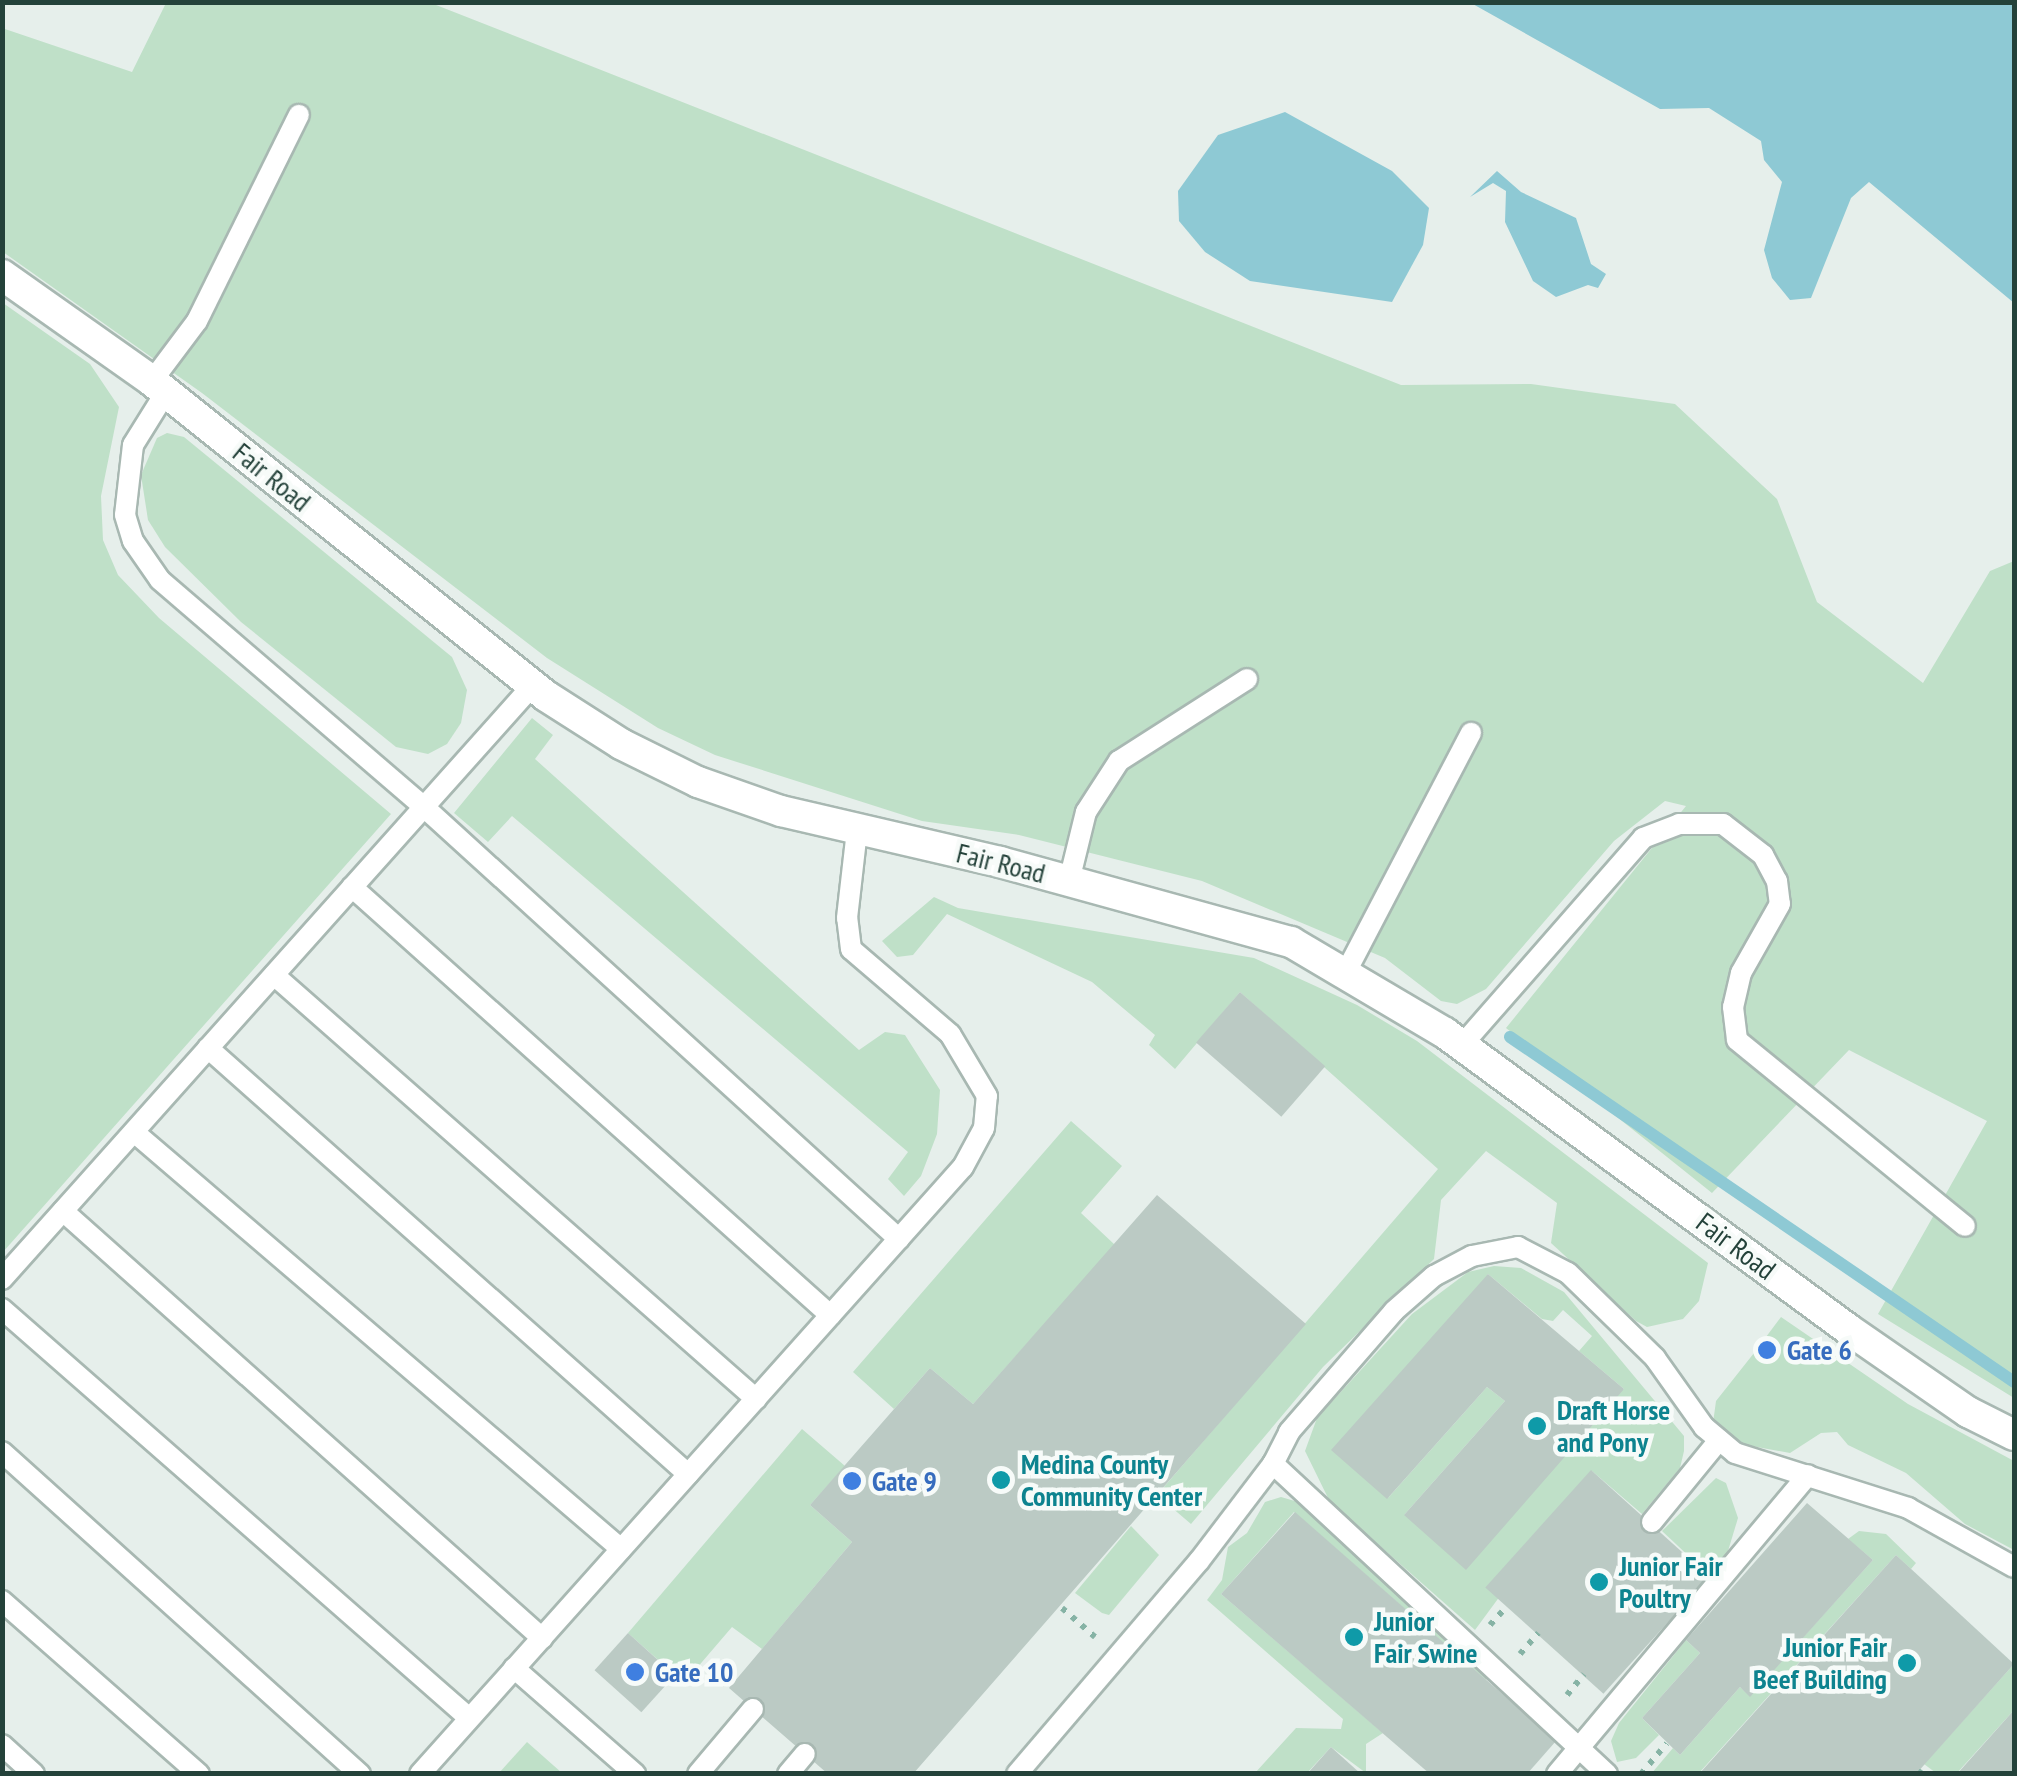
<!DOCTYPE html>
<html>
<head>
<meta charset="utf-8">
<style>
  body { margin:0 }
  #map { position:relative; width:2017px; height:1776px; overflow:hidden; background:#e6efeb; font-family:"PT Sans Narrow",sans-serif }
  div>[style] { position:absolute }
  .green>* { inset:0; background:#bfe0c8 }
  .water>* { inset:0; background:#8ec9d4 }
  .stream>* { height:12px; margin:-6px; padding:0 6px; transform-origin:6px; border-radius:6px; background:#8ec9d4 }
  .building>* { inset:0; background:#bbcac4; transform-origin:0 0 }
  .path>* { height:6px; margin-top:-3px; transform-origin:0; background:repeating-linear-gradient(90deg,#86b3a5 0 5px,transparent 0 13px) }
  .roads { filter:drop-shadow(2px 0 #a8b8b2) drop-shadow(-2px 0 #a8b8b2) drop-shadow(0 2px #a8b8b2) drop-shadow(0 -2px #a8b8b2) }
  .service>* { height:20px; margin:-10px; padding:0 10px; transform-origin:10px; border-radius:10px; background:#fff }
  .minor>* { height:30px; margin:-15px; padding:0 15px; transform-origin:15px; border-radius:15px; background:#fff }
  .dots>* { width:28px; height:28px; translate:-50% -50%; box-sizing:border-box; border:5px solid #f7fbf9; border-radius:50% }
  span { translate:-50% -50%; white-space:nowrap; text-align:center; line-height:1.15; -webkit-text-stroke:9px #f7fbf9; paint-order:stroke }
  .street-label { font-size:28px; color:#24423a }
  .shop-label { font-size:28px; color:#366cbe; font-weight:700 }
  .left { translate:0 -50%; text-align:left }
  .culture-label { font-size:28px; color:#0d838f; font-weight:700 }
  .right { translate:-100% -50%; text-align:right }
  .frame { position:absolute; inset:0; border:5px solid #24423a; pointer-events:none }
</style>
</head>
<body>
<div id="map">
  <div class="green">
    <i style="clip-path:polygon(166px 3px,431px 3px,1401px 385px,1531px 384px,1675px 404px,1777px 499px,1817px 602px,1923px 683px,1990px 571px,2014px 561px,2014px 1398px,1878px 1314px,1987px 1121px,1849px 1050px,1712px 1193px,1506px 1028px,1686px 806px,1665px 801px,1614px 841px,1486px 989px,1457px 1004px,1441px 1001px,1385px 958px,1202px 881px,1019px 835px,922px 821px,715px 755px,658px 728px,547px 658px,202px 393px,3px 252px,2px 28px,132px 72px)"></i>
    <i style="clip-path:polygon(3px 303px,90px 364px,119px 407px,101px 496px,103px 540px,118px 575px,159px 618px,391px 814px,3px 1252px)"></i>
    <i style="clip-path:polygon(167px 433px,184px 437px,452px 657px,467px 690px,461px 723px,447px 744px,428px 754px,396px 747px,241px 622px,165px 547px,148px 520px,141px 475px,157px 438px)"></i>
    <i style="clip-path:polygon(532px 718px,553px 735px,535px 759px,859px 1050px,885px 1032px,905px 1035px,940px 1090px,937px 1134px,921px 1176px,904px 1196px,888px 1179px,908px 1152px,512px 816px,488px 842px,454px 813px)"></i>
    <i style="clip-path:polygon(934px 897px,958px 908px,1254px 958px,1357px 1005px,1417px 1041px,1708px 1263px,1699px 1301px,1683px 1319px,1647px 1327px,1636px 1321px,1551px 1243px,1557px 1203px,1486px 1151px,1441px 1200px,1434px 1259px,1323px 1367px,1191px 1524px,1157px 1495px,1438px 1169px,1240px 992px,1175px 1069px,1149px 1045px,1155px 1035px,1092px 982px,947px 914px,913px 955px,897px 957px,882px 941px)"></i>
    <i style="clip-path:polygon(1071px 1121px,1122px 1166px,1081px 1213px,1115px 1245px,973px 1404px,930px 1368px,894px 1409px,853px 1372px)"></i>
    <i style="clip-path:polygon(evenodd,1494px 1266px,1521px 1268px,1564px 1292px,1684px 1436px,1684px 1451px,1680px 1468px,1642px 1514px,1592px 1471px,1475px 1630px,1330px 1502px,1305px 1451px,1317px 1418px,1412px 1314px,1468px 1272px,1494px 1266px,1488px 1274px,1542px 1319px,1553px 1321px,1563px 1310px,1592px 1336px,1579px 1351px,1624px 1389px,1404px 1515px,1505px 1401px,1487px 1387px,1388px 1498px,1488px 1274px)"></i>
    <i style="clip-path:polygon(1781px 1317px,1908px 1404px,2014px 1461px,2014px 1550px,1965px 1524px,1906px 1473px,1848px 1445px,1837px 1432px,1821px 1433px,1790px 1453px,1730px 1442px,1713px 1423px,1716px 1401px,1754px 1353px,1767px 1363px,1779px 1348px,1766px 1337px)"></i>
    <i style="clip-path:polygon(802px 1429px,845px 1466px,810px 1505px,852px 1542px,762px 1649px,732px 1627px,684px 1683px,628px 1633px)"></i>
    <i style="clip-path:polygon(1716px 1478px,1726px 1483px,1738px 1518px,1728px 1551px,1710px 1576px,1662px 1531px)"></i>
    <i style="clip-path:polygon(1281px 1497px,1298px 1502px,1488px 1675px,1486px 1680px,1294px 1512px,1221px 1594px,1383px 1733px,1366px 1744px,1366px 1773px,1331px 1747px,1307px 1773px,1255px 1773px,1296px 1728px,1341px 1729px,1343px 1719px,1207px 1600px,1222px 1580px,1228px 1547px,1247px 1533px,1265px 1502px)"></i>
    <i style="clip-path:polygon(1131px 1526px,1159px 1555px,1109px 1615px,1102px 1613px,1075px 1593px)"></i>
    <i style="clip-path:polygon(1859px 1531px,1886px 1534px,1916px 1563px,1911px 1569px,1896px 1555px,1699px 1773px,1651px 1774px,1673px 1748px,1680px 1755px,1740px 1687px,1750px 1696px,1873px 1560px,1848px 1539px)"></i>
    <i style="clip-path:polygon(1686px 1640px,1700px 1653px,1642px 1718px,1659px 1735px,1636px 1758px,1617px 1762px,1611px 1741px,1619px 1723px)"></i>
    <i style="clip-path:polygon(2014px 1664px,2014px 1710px,1957px 1773px,1936px 1773px,1924px 1764px)"></i>
    <i style="clip-path:polygon(527px 1742px,562px 1773px,499px 1773px)"></i>
  </div>
  <div class="water">
    <i style="clip-path:polygon(1471px 3px,2014px 3px,2014px 303px,1869px 182px,1851px 198px,1811px 298px,1790px 300px,1772px 278px,1764px 250px,1782px 182px,1764px 160px,1761px 141px,1709px 108px,1660px 109px)"></i>
    <i style="clip-path:polygon(1285px 112px,1392px 171px,1429px 208px,1423px 245px,1392px 302px,1250px 281px,1205px 252px,1179px 221px,1178px 191px,1218px 135px)"></i>
    <i style="clip-path:polygon(1497px 171px,1521px 192px,1576px 218px,1591px 264px,1606px 274px,1598px 288px,1588px 285px,1556px 297px,1533px 281px,1505px 222px,1506px 191px,1493px 183px,1470px 197px)"></i>
  </div>
  <div class="stream">
    <i style="left:1510px;top:1037px;width:611px;rotate:34.39deg"></i>
  </div>
  <div class="building">
    <i style="left:1240px;top:992px;width:113px;height:67px;rotate:41deg"></i>
    <i style="clip-path:polygon(1157px 1195px,1306px 1324px,913px 1774px,828px 1774px,729px 1688px,852px 1542px,810px 1505px,930px 1368px,973px 1404px)"></i>
    <i style="clip-path:polygon(1488px 1274px,1624px 1389px,1466px 1570px,1404px 1515px,1505px 1401px,1487px 1387px,1387px 1499px,1331px 1450px)"></i>
    <i style="left:1766px;top:1337px;width:16px;height:20px;rotate:38deg"></i>
    <i style="left:1591px;top:1470px;width:159px;height:158px;rotate:42deg"></i>
    <i style="clip-path:polygon(1807px 1503px,1873px 1560px,1750px 1697px,1740px 1687px,1680px 1755px,1642px 1718px,1700px 1653px,1686px 1640px)"></i>
    <i style="clip-path:polygon(1295px 1512px,1556px 1741px,1527px 1774px,1430px 1774px,1221px 1594px)"></i>
    <i style="clip-path:polygon(1896px 1555px,2014px 1664px,1916px 1774px,1699px 1774px)"></i>
    <i style="left:628px;top:1633px;width:63px;height:50px;rotate:42deg"></i>
    <i style="clip-path:polygon(2014px 1710px,2014px 1774px,1957px 1774px)"></i>
    <i style="clip-path:polygon(1331px 1747px,1361px 1774px,1307px 1774px)"></i>
  </div>
  <div class="path">
    <i style="left:1062px;top:1608px;width:44px;rotate:41.3deg"></i>
    <i style="left:1490px;top:1625px;width:25px;rotate:-48deg"></i>
    <i style="left:1520px;top:1654px;width:28px;rotate:-49deg"></i>
    <i style="left:1567px;top:1695px;width:27px;rotate:-51deg"></i>
    <i style="left:1918px;top:1771px;width:5px;rotate:37deg"></i>
    <i style="left:1641px;top:1774px;width:40px;rotate:-50deg"></i>
  </div>
  <div class="roads">
    <div class="service">
      <i style="left:152px;top:381px;width:75px;rotate:-53.1deg"></i>
      <i style="left:197px;top:321px;width:230px;rotate:-63.7deg"></i>
      <i style="left:166px;top:392px;width:62px;rotate:121.9deg"></i>
      <i style="left:133px;top:445px;width:70px;rotate:96.5deg"></i>
      <i style="left:125px;top:515px;width:27px;rotate:73deg"></i>
      <i style="left:133px;top:541px;width:47px;rotate:55.3deg"></i>
      <i style="left:160px;top:580px;width:348px;rotate:40.7deg"></i>
      <i style="left:424px;top:807px;width:642px;rotate:42.29deg"></i>
      <i style="left:1069px;top:881px;width:71px;rotate:-76.2deg"></i>
      <i style="left:1086px;top:812px;width:61px;rotate:-57.1deg"></i>
      <i style="left:1119px;top:761px;width:152px;rotate:-32.6deg"></i>
      <i style="left:352px;top:887px;width:642px;rotate:41.84deg"></i>
      <i style="left:1346px;top:972px;width:270px;rotate:-62.4deg"></i>
      <i style="left:274px;top:975px;width:642px;rotate:41.34deg"></i>
      <i style="left:1462px;top:1045px;width:275px;rotate:-48.8deg"></i>
      <i style="left:1643px;top:838px;width:39px;rotate:-21deg"></i>
      <i style="left:1679px;top:824px;width:44px"></i>
      <i style="left:1723px;top:824px;width:51px;rotate:37.8deg"></i>
      <i style="left:1763px;top:855px;width:30px;rotate:62deg"></i>
      <i style="left:1777px;top:881px;width:23px;rotate:83deg"></i>
      <i style="left:1780px;top:904px;width:79px;rotate:119.5deg"></i>
      <i style="left:1741px;top:973px;width:35px;rotate:103deg"></i>
      <i style="left:1733px;top:1007px;width:33px;rotate:83deg"></i>
      <i style="left:1737px;top:1040px;width:294px;rotate:39.2deg"></i>
      <i style="left:208px;top:1048px;width:642px;rotate:41.59deg"></i>
      <i style="left:134px;top:1132px;width:641px;rotate:40.57deg"></i>
      <i style="left:63px;top:1211px;width:642px;rotate:41.72deg"></i>
      <i style="left:2px;top:1279px;width:797px;rotate:-48.21deg"></i>
      <i style="left:2px;top:1309px;width:621px;rotate:41.21deg"></i>
      <i style="left:2px;top:1452px;width:482px;rotate:42deg"></i>
      <i style="left:1652px;top:1522px;width:106px;rotate:-50.7deg"></i>
      <i style="left:2px;top:1601px;width:262px;rotate:41.3deg"></i>
      <i style="left:514px;top:1668px;width:161px;rotate:41.2deg"></i>
      <i style="left:2px;top:1745px;width:43px;rotate:42.2deg"></i>
      <i style="left:420px;top:1774px;width:814px;rotate:-48.19deg"></i>
      <i style="left:963px;top:1167px;width:44px;rotate:-61.7deg"></i>
      <i style="left:984px;top:1128px;width:32px;rotate:-85deg"></i>
      <i style="left:987px;top:1096px;width:72px;rotate:-120.8deg"></i>
      <i style="left:950px;top:1034px;width:130px;rotate:-139.4deg"></i>
      <i style="left:851px;top:949px;width:31px;rotate:-97deg"></i>
      <i style="left:847px;top:918px;width:89px;rotate:-83.5deg"></i>
      <i style="left:698px;top:1774px;width:85px;rotate:-49.8deg"></i>
      <i style="left:788px;top:1774px;width:26px;rotate:-50deg"></i>
      <i style="left:1017px;top:1774px;width:280px;rotate:-49.5deg"></i>
      <i style="left:1199px;top:1561px;width:122px;rotate:-52.7deg"></i>
      <i style="left:1557px;top:1774px;width:390px;rotate:-50deg"></i>
      <i style="left:1607px;top:1774px;width:456px;rotate:-137.1deg"></i>
      <i style="left:1273px;top:1464px;width:36px;rotate:-63deg"></i>
      <i style="left:1289px;top:1432px;width:160px;rotate:-49deg"></i>
      <i style="left:1394px;top:1311px;width:53px;rotate:-41.2deg"></i>
      <i style="left:1434px;top:1276px;width:43px;rotate:-27.8deg"></i>
      <i style="left:1472px;top:1256px;width:47px;rotate:-11.1deg"></i>
      <i style="left:1518px;top:1247px;width:56px;rotate:27.5deg"></i>
      <i style="left:1568px;top:1273px;width:122px;rotate:44.3deg"></i>
      <i style="left:1655px;top:1358px;width:85px;rotate:54.6deg"></i>
      <i style="left:1704px;top:1427px;width:40px;rotate:40deg"></i>
      <i style="left:1735px;top:1453px;width:182px;rotate:17.6deg"></i>
      <i style="left:1908px;top:1508px;width:121px;rotate:29.1deg"></i>
    </div>
    <div class="minor">
      <i style="left:2px;top:275px;width:184px;rotate:35.2deg"></i>
      <i style="left:152px;top:381px;width:504px;rotate:38.64deg"></i>
      <i style="left:546px;top:696px;width:89px;rotate:32.6deg"></i>
      <i style="left:621px;top:744px;width:86px;rotate:26.3deg"></i>
      <i style="left:698px;top:782px;width:88px;rotate:19.3deg"></i>
      <i style="left:781px;top:811px;width:225px;rotate:13.1deg"></i>
      <i style="left:1000px;top:862px;width:302px;rotate:15.4deg"></i>
      <i style="left:1291px;top:942px;width:179px;rotate:30.6deg"></i>
      <i style="left:1445px;top:1033px;width:500px;rotate:36.3deg"></i>
      <i style="left:1848px;top:1329px;width:146px;rotate:34.7deg"></i>
      <i style="left:1968px;top:1412px;width:51px;rotate:26.6deg"></i>
    </div>
  </div>
  <div class="dots">
    <i style="left:1767px;top:1350px;background:#3f7fe0"></i>
    <i style="left:1537px;top:1426px;background:#0f9aa8"></i>
    <i style="left:1001px;top:1480px;background:#0f9aa8"></i>
    <i style="left:852px;top:1481px;background:#3f7fe0"></i>
    <i style="left:1599px;top:1582px;background:#0f9aa8"></i>
    <i style="left:1354px;top:1637px;background:#0f9aa8"></i>
    <i style="left:1907px;top:1663px;background:#0f9aa8"></i>
    <i style="left:635px;top:1672px;background:#3f7fe0"></i>
  </div>
  <div class="street-label">
    <span style="left:272px;top:477px;rotate:39deg">Fair Road</span>
    <span style="left:1001px;top:863px;rotate:14deg">Fair Road</span>
    <span style="left:1736px;top:1246px;rotate:37deg">Fair Road</span>
  </div>
  <div class="shop-label">
    <span class="left" style="left:1787px;top:1350px">Gate 6</span>
    <span class="left" style="left:872px;top:1481px">Gate 9</span>
    <span class="left" style="left:655px;top:1672px">Gate 10</span>
  </div>
  <div class="culture-label">
    <span class="left" style="left:1557px;top:1426px">Draft Horse<br>and Pony</span>
    <span class="left" style="left:1021px;top:1480px">Medina County<br>Community Center</span>
    <span class="left" style="left:1619px;top:1582px">Junior Fair<br>Poultry</span>
    <span class="left" style="left:1374px;top:1637px">Junior<br>Fair Swine</span>
    <span class="right" style="left:1887px;top:1663px">Junior Fair<br>Beef Building</span>
  </div>
  <div class="frame"></div>
</div>
</body>
</html>
